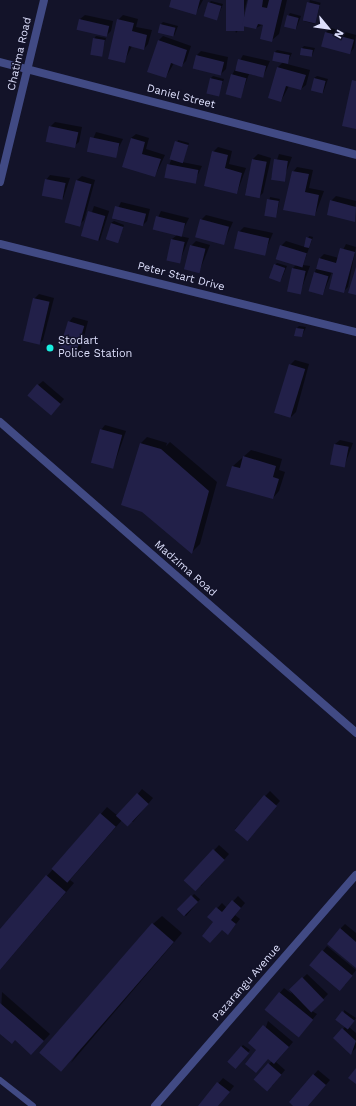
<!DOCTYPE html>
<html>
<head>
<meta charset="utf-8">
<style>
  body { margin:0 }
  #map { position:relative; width:356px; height:1106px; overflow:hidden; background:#131329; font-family:"Work Sans",sans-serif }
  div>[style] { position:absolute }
  .shadow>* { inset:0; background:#0007; transform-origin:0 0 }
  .building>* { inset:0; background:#222049; transform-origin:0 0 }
  .service>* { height:6px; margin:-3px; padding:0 3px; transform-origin:3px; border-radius:3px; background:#414a84 }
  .minor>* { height:8px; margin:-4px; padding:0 4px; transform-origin:4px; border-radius:4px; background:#414a84 }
  .dots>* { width:11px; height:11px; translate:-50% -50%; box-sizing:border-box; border:2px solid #131329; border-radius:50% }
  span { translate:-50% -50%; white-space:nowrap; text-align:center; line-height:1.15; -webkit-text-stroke:3px #131329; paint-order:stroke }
  .street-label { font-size:11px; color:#dddffc }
  .poi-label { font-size:11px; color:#dddffc }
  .left { translate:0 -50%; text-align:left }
  .north { position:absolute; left:308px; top:8px; width:40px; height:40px; -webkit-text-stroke:3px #131329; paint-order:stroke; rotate:119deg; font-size:11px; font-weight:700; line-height:16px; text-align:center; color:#dddffc }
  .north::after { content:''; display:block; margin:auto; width:14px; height:18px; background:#dddffc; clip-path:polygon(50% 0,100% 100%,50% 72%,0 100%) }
</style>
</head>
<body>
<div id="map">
  <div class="shadow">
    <i style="clip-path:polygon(172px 0,203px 0,196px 13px)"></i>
    <i style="clip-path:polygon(227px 0,247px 0,240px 28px,236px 33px)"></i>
    <i style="clip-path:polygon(249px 0,287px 0,279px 34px,272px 40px,264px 24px,256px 28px)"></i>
    <i style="left:310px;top:0;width:11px;height:22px;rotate:15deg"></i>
    <i style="clip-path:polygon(211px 1px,223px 4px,217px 19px,209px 3px)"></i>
    <i style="clip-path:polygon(290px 13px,301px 16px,296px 29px,288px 16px)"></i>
    <i style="clip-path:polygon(85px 15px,113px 21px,111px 31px,106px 36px,80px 19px)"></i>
    <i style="clip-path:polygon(123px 15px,138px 19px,136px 27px,152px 30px,148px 44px,144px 49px,132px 46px,124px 62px,118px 20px)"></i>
    <i style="clip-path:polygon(163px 22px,178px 26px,174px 36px,161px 24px)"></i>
    <i style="clip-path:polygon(331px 28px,356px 35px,354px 48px,350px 53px,326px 32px)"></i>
    <i style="clip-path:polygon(96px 36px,106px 38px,101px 56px,94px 39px)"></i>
    <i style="clip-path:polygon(163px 36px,191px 46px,186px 61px,181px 66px,174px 63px,166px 77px,158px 41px)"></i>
    <i style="clip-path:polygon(304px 46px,315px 48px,312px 56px,302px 48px)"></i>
    <i style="clip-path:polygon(277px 50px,292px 53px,287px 64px,310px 70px,306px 85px,301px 89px,289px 86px,281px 101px,278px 67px,283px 62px,275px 52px)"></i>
    <i style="clip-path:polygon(201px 51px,228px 57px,226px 69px,221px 74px,197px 55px)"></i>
    <i style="clip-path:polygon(243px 55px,270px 61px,263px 77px,249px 74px,241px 96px,232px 75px)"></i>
    <i style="clip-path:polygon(213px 76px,224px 79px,218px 96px,211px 78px)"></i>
    <i style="clip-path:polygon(317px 76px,328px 79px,323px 93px,314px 78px)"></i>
    <i style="clip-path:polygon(55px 122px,82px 127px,79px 142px,74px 146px,50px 127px)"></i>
    <i style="clip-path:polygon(96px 132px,123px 139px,114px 157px,88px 151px)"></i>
    <i style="clip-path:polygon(136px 134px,149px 138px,146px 149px,165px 155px,155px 176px,131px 138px)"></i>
    <i style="clip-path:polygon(178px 140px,189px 143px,182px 162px,202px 166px,194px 183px,165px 177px)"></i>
    <i style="clip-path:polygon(218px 147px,232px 151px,229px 164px,246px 168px,237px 193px,213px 152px)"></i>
    <i style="clip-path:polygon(258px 154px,271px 158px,263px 193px,259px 197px,245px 194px,253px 159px)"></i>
    <i style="clip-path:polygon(279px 154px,292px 157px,283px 180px,271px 178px)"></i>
    <i style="clip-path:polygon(297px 167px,313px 170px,309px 188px,324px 191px,315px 215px,293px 172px)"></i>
    <i style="clip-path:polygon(50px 175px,70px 178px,63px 199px,46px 180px)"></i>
    <i style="clip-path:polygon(82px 176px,95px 180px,84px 220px,79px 225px,77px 180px)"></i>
    <i style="clip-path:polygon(336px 196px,356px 201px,354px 221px,331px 201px)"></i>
    <i style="left:270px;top:197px;width:10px;height:18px;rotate:11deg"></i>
    <i style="clip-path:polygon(121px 202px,150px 209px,147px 221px,142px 226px,113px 219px)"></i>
    <i style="left:94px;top:206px;width:16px;height:31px;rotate:18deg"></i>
    <i style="clip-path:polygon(161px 211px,189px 218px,180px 236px,189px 238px,179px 263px,172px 239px,177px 235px,153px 228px)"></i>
    <i style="clip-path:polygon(206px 215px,233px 222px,223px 244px,201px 220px)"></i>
    <i style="clip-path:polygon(114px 221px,124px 225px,117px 242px,111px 223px)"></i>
    <i style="clip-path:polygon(244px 227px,273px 233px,264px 254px,239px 232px)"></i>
    <i style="clip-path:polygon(309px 236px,313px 237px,303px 265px,310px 266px,300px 293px,293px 268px,297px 264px,281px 246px,286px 241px,305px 247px)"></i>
    <i style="clip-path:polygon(196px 241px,210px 245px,199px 272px,191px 246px)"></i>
    <i style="clip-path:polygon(346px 244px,356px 247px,348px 287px,343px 292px,332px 272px,323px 294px,315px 272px,320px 258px,324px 254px,339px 258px)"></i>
    <i style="clip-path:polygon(277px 263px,287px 266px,281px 280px,275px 265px)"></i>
    <i style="clip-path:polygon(39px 294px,54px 298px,43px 340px,39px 344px,34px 299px)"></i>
    <i style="clip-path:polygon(73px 317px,88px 321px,80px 352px,76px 357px,69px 322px)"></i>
    <i style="clip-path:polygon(299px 326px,306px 327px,302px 336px,297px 328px)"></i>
    <i style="clip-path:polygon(295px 360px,309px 364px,296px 412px,291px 417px,290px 365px)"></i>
    <i style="clip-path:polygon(43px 381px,64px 399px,56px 409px,38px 385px)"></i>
    <i style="clip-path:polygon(105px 425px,126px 431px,113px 468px,101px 430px)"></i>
    <i style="clip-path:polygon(147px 437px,167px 443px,166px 446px,170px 442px,217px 482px,200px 544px,192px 552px,140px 444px)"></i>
    <i style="clip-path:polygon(340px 440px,353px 443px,344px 467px,335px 444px)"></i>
    <i style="clip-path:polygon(251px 450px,282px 459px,279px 470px,285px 472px,279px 491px,273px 498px,233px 466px)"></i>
    <i style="clip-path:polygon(142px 789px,153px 798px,133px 822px,122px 820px,70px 880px,74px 883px,0 970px,0 930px,107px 807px,119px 817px)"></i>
    <i style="clip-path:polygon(270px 791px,280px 801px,250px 834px,235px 829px)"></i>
    <i style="clip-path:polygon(219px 845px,229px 854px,201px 886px,186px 881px)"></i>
    <i style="left:194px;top:894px;width:8px;height:22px;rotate:40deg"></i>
    <i style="clip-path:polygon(238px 896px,245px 903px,235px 915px,240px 919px,232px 929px,209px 917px,222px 903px,227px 908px)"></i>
    <i style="clip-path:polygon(162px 916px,182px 933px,71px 1063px,153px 924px)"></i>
    <i style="clip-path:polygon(345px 924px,356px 933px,356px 967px,340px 929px)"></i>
    <i style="clip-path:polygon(327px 946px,356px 970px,345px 985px,323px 951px)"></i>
    <i style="clip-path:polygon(307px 974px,328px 994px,312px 1011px,317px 1014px,303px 1031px,266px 1009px,284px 988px,292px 994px,290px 990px)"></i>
    <i style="clip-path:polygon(2px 992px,50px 1034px,38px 1047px,0 1033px)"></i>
    <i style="clip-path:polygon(344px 1010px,356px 1018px,349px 1027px,356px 1033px,356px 1048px,351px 1053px,334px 1038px,345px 1027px)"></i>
    <i style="clip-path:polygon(268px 1021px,293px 1042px,276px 1062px,285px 1070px,272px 1086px,269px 1064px,272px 1061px,258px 1050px)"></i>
    <i style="clip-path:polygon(243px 1045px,250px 1050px,238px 1066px,241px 1047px)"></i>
    <i style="clip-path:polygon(318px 1070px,330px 1080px,308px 1106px,295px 1106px,290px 1102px)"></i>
    <i style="clip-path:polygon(223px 1078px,234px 1086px,218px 1106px,199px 1106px)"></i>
  </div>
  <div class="building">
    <i style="clip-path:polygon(171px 0,200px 0,196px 15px,169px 7px)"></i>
    <i style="left:226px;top:0;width:18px;height:31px"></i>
    <i style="clip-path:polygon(248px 0,263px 0,262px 7px,267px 8px,269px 0,282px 0,272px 42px,260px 39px,263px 25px,258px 24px,256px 29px,242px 26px)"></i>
    <i style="left:208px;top:2px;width:14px;height:15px;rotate:17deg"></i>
    <i style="left:307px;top:2px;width:13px;height:19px;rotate:13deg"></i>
    <i style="left:287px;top:15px;width:12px;height:12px;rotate:14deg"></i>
    <i style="left:79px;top:19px;width:31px;height:11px;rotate:13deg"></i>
    <i style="clip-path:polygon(117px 19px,134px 23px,132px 31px,147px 35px,144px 50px,129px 46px,125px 63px,108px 59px)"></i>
    <i style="left:160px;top:24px;width:16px;height:9px;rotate:14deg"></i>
    <i style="left:325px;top:32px;width:30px;height:15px;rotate:15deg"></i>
    <i style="left:93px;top:38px;width:12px;height:17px;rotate:9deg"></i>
    <i style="clip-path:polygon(158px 40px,187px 50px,182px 67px,171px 63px,166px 78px,147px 72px)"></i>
    <i style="left:301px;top:48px;width:12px;height:7px;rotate:9deg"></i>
    <i style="left:274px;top:52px;width:16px;height:9px;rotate:11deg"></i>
    <i style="left:196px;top:55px;width:29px;height:14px;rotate:14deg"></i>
    <i style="left:238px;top:59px;width:29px;height:12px;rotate:14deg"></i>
    <i style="clip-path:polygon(277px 67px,306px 75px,301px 90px,286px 86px,281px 102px,268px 98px)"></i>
    <i style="left:231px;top:74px;width:16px;height:21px;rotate:15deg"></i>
    <i style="left:210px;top:78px;width:13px;height:16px;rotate:13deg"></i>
    <i style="left:314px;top:78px;width:12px;height:13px;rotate:14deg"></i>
    <i style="clip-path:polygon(352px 80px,356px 81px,356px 129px,342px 126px)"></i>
    <i style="left:49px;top:126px;width:30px;height:16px;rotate:12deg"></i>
    <i style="left:90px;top:137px;width:30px;height:15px;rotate:12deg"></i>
    <i style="clip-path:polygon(131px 138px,145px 142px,142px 154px,161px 159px,155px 177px,122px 167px)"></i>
    <i style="left:175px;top:141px;width:14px;height:19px;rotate:17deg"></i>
    <i style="clip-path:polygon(212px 151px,228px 155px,225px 168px,242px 173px,237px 194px,204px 186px)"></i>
    <i style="left:252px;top:159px;width:15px;height:37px;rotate:11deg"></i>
    <i style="left:274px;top:159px;width:14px;height:21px;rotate:8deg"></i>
    <i style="left:167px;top:164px;width:32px;height:14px;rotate:11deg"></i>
    <i style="clip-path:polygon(292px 171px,309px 174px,305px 192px,319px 195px,315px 216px,283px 210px)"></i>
    <i style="left:45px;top:179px;width:21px;height:17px;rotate:11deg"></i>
    <i style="left:76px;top:180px;width:16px;height:44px;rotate:15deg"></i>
    <i style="left:267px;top:199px;width:12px;height:17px;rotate:9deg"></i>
    <i style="clip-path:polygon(330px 200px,356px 207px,355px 222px,327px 215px)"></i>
    <i style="left:115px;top:206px;width:32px;height:13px;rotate:14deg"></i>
    <i style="left:88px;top:211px;width:18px;height:26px;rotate:16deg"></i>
    <i style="left:156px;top:216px;width:30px;height:14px;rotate:14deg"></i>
    <i style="left:200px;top:219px;width:30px;height:19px;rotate:15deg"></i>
    <i style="left:111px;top:223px;width:13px;height:17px;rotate:18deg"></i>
    <i style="left:238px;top:231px;width:32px;height:18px;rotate:13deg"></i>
    <i style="clip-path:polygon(306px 237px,312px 239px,309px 248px,304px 247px)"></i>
    <i style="left:171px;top:239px;width:14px;height:22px;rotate:12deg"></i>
    <i style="left:190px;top:245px;width:16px;height:25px;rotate:14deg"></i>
    <i style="left:280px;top:245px;width:28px;height:15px;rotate:17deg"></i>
    <i style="clip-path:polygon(340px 248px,355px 252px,344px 293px,329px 289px,333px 273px,316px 269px,319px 258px,336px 263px)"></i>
    <i style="left:274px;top:264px;width:12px;height:15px;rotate:20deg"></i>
    <i style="clip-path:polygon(356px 267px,356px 295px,348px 293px)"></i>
    <i style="left:292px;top:268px;width:14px;height:24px;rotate:12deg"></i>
    <i style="left:314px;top:272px;width:15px;height:20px;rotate:16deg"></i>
    <i style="left:33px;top:298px;width:17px;height:44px;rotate:13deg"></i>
    <i style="left:68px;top:321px;width:17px;height:34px;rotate:17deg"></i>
    <i style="clip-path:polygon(296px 328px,304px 329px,302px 337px,294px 336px)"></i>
    <i style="left:289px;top:364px;width:17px;height:51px;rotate:17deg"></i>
    <i style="left:37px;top:384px;width:31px;height:15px;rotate:40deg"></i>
    <i style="left:100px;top:429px;width:23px;height:35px;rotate:15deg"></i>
    <i style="clip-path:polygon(140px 443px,161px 449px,209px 491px,192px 554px,142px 512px,121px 505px)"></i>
    <i style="left:334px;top:444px;width:15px;height:21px;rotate:11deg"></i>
    <i style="clip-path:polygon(243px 456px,276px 466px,273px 477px,279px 479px,273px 499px,226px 486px,232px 466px,240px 468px)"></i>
    <i style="left:137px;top:793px;width:16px;height:31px;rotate:43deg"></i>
    <i style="left:264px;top:795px;width:17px;height:46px;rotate:40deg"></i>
    <i style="left:100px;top:813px;width:21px;height:74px;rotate:41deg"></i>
    <i style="left:213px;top:849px;width:16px;height:43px;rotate:43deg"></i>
    <i style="clip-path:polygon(46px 875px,66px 892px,0 970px,0 929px)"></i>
    <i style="left:191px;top:895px;width:10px;height:20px;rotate:45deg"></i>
    <i style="clip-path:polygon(232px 900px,241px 908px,231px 920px,236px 924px,228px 935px,222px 930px,210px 943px,202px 936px,213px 922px,207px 917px,216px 907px,222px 912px)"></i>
    <i style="left:152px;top:923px;width:29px;height:172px;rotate:41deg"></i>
    <i style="clip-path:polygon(340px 928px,356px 942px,356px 968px,327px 944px)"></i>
    <i style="left:322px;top:950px;width:40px;height:20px;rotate:40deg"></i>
    <i style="left:302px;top:977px;width:32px;height:18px;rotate:46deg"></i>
    <i style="left:279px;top:992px;width:44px;height:23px;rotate:39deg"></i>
    <i style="clip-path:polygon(0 1003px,44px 1041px,31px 1055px,15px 1040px,12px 1044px,0 1034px)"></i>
    <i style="left:342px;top:1011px;width:16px;height:11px;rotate:38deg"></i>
    <i style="clip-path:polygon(263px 1025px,289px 1047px,274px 1064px,268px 1059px,256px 1073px,245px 1064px,256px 1050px,248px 1043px)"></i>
    <i style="clip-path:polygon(342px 1028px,356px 1041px,351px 1055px,333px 1038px)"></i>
    <i style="left:241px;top:1046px;width:11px;height:21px;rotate:41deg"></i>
    <i style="left:268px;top:1063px;width:18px;height:22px;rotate:41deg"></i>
    <i style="clip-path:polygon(356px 1068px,356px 1084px,348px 1078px)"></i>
    <i style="clip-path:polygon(313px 1074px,326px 1085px,308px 1106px,293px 1106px,289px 1102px)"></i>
    <i style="clip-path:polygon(217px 1082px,230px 1092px,218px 1106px,198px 1106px)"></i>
  </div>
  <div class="service">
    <i style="left:0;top:1080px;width:42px;rotate:38.2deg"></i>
  </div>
  <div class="minor">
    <i style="left:0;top:62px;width:368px;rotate:14.6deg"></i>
    <i style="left:0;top:182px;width:187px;rotate:-76.4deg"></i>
    <i style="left:0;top:244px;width:367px;rotate:13.9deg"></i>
    <i style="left:0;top:422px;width:473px;rotate:41.1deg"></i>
    <i style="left:155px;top:1106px;width:306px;rotate:-49deg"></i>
  </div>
  <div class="dots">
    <i style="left:50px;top:348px;background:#18eee0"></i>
  </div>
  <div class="street-label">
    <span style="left:20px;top:54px;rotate:-77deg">Chatima Road</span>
    <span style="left:181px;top:97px;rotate:14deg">Daniel Street</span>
    <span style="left:181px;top:277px;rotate:14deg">Peter Start Drive</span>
    <span style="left:185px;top:569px;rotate:41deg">Madzima Road</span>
    <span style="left:247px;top:983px;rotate:-49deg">Pazarangu Avenue</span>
  </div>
  <div class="poi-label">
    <span class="left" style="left:58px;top:348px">Stodart<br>Police Station</span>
  </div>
  <div class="north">N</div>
</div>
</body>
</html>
